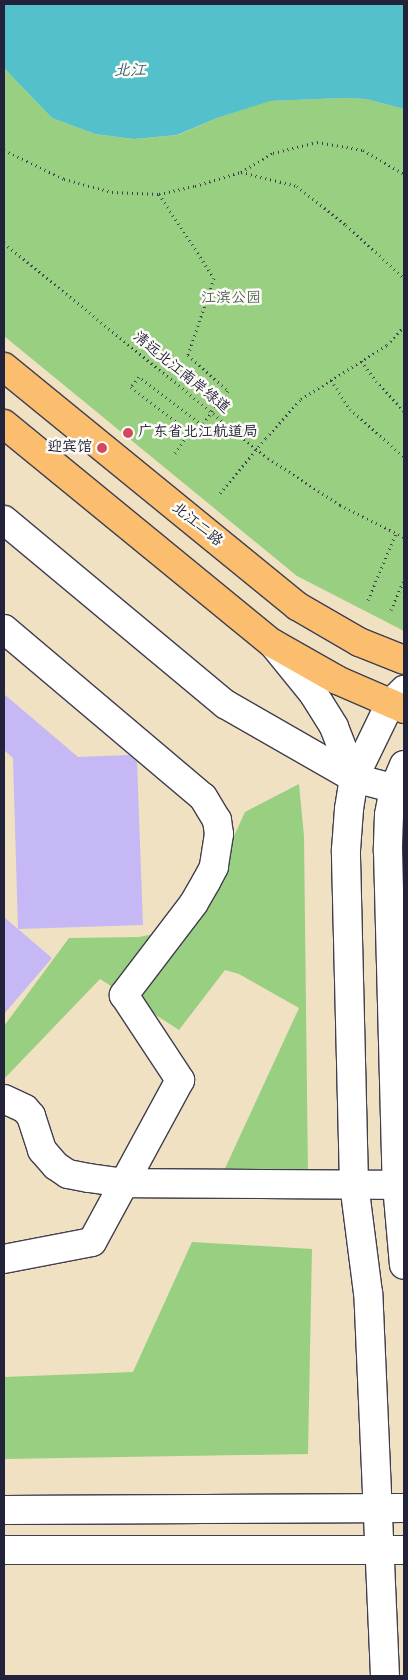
<!DOCTYPE html>
<html>
<head>
<meta charset="utf-8">
<style>
  body { margin:0 }
  #map { position:relative; width:408px; height:1680px; overflow:hidden; background:#f0e1c2; font-family:Mynerve,"LXGW WenKai TC",sans-serif }
  div>[style] { position:absolute }
  .green>* { inset:0; background:#99cf81 }
  .water>* { inset:0; background:#53c0cc }
  .building>* { inset:0; background:#c5b8f4 }
  .path>* { height:3px; margin-top:-1.5px; transform-origin:0; background:repeating-linear-gradient(90deg,#413f4f 0 1px,transparent 0 5px) }
  .roads { filter:drop-shadow(1px 0 #413f4f) drop-shadow(-1px 0 #413f4f) drop-shadow(0 1px #413f4f) drop-shadow(0 -1px #413f4f) }
  .minor>* { height:28px; margin:-14px; padding:0 14px; transform-origin:14px; border-radius:14px; background:#fff }
  .major>* { height:28px; margin:-14px; padding:0 14px; transform-origin:14px; border-radius:14px; background:#fbbe6e }
  .path-bridge>* { height:3px; margin-top:-1.5px; transform-origin:0; background:repeating-linear-gradient(90deg,#413f4f 0 1px,transparent 0 5px) }
  .dots>* { width:14px; height:14px; translate:-50% -50%; box-sizing:border-box; border:2px solid #fdfcf7; border-radius:50% }
  span { translate:-50% -50%; white-space:nowrap; text-align:center; line-height:1.15; -webkit-text-stroke:5px #fdfcf7; paint-order:stroke }
  .park-label { font-size:15px; color:#4c5f54 }
  .street-label { font-size:15px; color:#22223b }
  .poi-label { font-size:15px; color:#22223b }
  .left { translate:0 -50%; text-align:left }
  .right { translate:-100% -50%; text-align:right }
  .water-label { font-size:16px; color:#366175; font-style:italic }
  .frame { position:absolute; inset:0; border:5px solid #22223b; pointer-events:none }
</style>
</head>
<body>
<div id="map">
  <div class="green">
    <i style="clip-path:polygon(4px 68px,52px 118px,95px 134px,134px 139px,178px 135px,217px 118px,269px 101px,342px 98px,366px 99px,404px 109px,404px 631px,297px 576px,4px 336px)"></i>
    <i style="clip-path:polygon(299px 784px,304px 836px,308px 1177px,221px 1177px,299px 1008px,239px 974px,225px 970px,179px 1030px,100px 979px,4px 1079px,4px 1026px,69px 938px,139px 937px,193px 926px,245px 812px)"></i>
    <i style="clip-path:polygon(192px 1242px,312px 1249px,308px 1454px,4px 1459px,4px 1377px,133px 1372px)"></i>
  </div>
  <div class="water">
    <i style="clip-path:polygon(4px 4px,404px 4px,404px 109px,366px 99px,342px 98px,270px 101px,217px 118px,177px 135px,134px 139px,95px 134px,52px 118px,4px 68px)"></i>
  </div>
  <div class="building">
    <i style="clip-path:polygon(4px 694px,78px 757px,129px 755px,137px 762px,143px 925px,18px 929px,52px 958px,4px 1014px,4px 917px,18px 929px,13px 758px,4px 750px)"></i>
  </div>
  <div class="path">
    <i style="left:4px;top:150px;width:67px;rotate:25.8deg"></i>
    <i style="left:64px;top:179px;width:50px;rotate:15.2deg"></i>
    <i style="left:112px;top:192px;width:47px;rotate:2.4deg"></i>
    <i style="left:159px;top:194px;width:37px;rotate:-13deg"></i>
    <i style="left:195px;top:186px;width:48px;rotate:-16.9deg"></i>
    <i style="left:241px;top:172px;width:37px;rotate:-31deg"></i>
    <i style="left:273px;top:153px;width:45px;rotate:-14deg"></i>
    <i style="left:317px;top:142px;width:47px;rotate:9.9deg"></i>
    <i style="left:363px;top:150px;width:48px;rotate:30.3deg"></i>
    <i style="left:241px;top:172px;width:58px;rotate:14deg"></i>
    <i style="left:297px;top:186px;width:63px;rotate:38.5deg"></i>
    <i style="left:346px;top:225px;width:79px;rotate:42.4deg"></i>
    <i style="left:159px;top:194px;width:100px;rotate:56.8deg"></i>
    <i style="left:214px;top:278px;width:81px;rotate:108.7deg"></i>
    <i style="left:188px;top:355px;width:54px;rotate:42deg"></i>
    <i style="left:228px;top:391px;width:43px;rotate:127.4deg"></i>
    <i style="left:202px;top:425px;width:79px;rotate:-142.7deg"></i>
    <i style="left:139px;top:377px;width:13px;rotate:129deg"></i>
    <i style="left:131px;top:387px;width:74px;rotate:37.3deg"></i>
    <i style="left:190px;top:432px;width:28px;rotate:125deg"></i>
    <i style="left:4px;top:243px;width:340px;rotate:39.2deg"></i>
    <i style="left:268px;top:458px;width:86px;rotate:33.1deg"></i>
    <i style="left:340px;top:505px;width:72px;rotate:26.6deg"></i>
    <i style="left:361px;top:361px;width:25px;rotate:53deg"></i>
    <i style="left:376px;top:381px;width:41px;rotate:47deg"></i>
    <i style="left:331px;top:380px;width:35px;rotate:57deg"></i>
    <i style="left:350px;top:409px;width:72px;rotate:41.6deg"></i>
    <i style="left:266px;top:438px;width:52px;rotate:-48.1deg"></i>
    <i style="left:301px;top:399px;width:102px;rotate:-32.1deg"></i>
    <i style="left:387px;top:345px;width:25px;rotate:-48deg"></i>
    <i style="left:368px;top:600px;width:73px;rotate:-67.3deg"></i>
    <i style="left:391px;top:610px;width:33px;rotate:-67deg"></i>
  </div>
  <div class="roads">
    <div class="minor">
      <i style="left:4px;top:520px;width:288px;rotate:39.8deg"></i>
      <i style="left:225px;top:704px;width:149px;rotate:29.8deg"></i>
      <i style="left:354px;top:778px;width:52px;rotate:14.6deg"></i>
      <i style="left:4px;top:629px;width:260px;rotate:40.2deg"></i>
      <i style="left:203px;top:797px;width:27px;rotate:59deg"></i>
      <i style="left:217px;top:820px;width:14px;rotate:82deg"></i>
      <i style="left:219px;top:834px;width:33px;rotate:99deg"></i>
      <i style="left:214px;top:867px;width:17px;rotate:118deg"></i>
      <i style="left:206px;top:882px;width:24px;rotate:120deg"></i>
      <i style="left:194px;top:903px;width:116px;rotate:127.3deg"></i>
      <i style="left:124px;top:995px;width:102px;rotate:56.6deg"></i>
      <i style="left:180px;top:1080px;width:184px;rotate:118.5deg"></i>
      <i style="left:92px;top:1242px;width:90px;rotate:169.1deg"></i>
      <i style="left:273px;top:644px;width:63px;rotate:50.8deg"></i>
      <i style="left:313px;top:693px;width:40px;rotate:58deg"></i>
      <i style="left:334px;top:727px;width:55px;rotate:68.6deg"></i>
      <i style="left:404px;top:765px;width:26px;rotate:113deg"></i>
      <i style="left:394px;top:789px;width:26px;rotate:101deg"></i>
      <i style="left:389px;top:815px;width:36px;rotate:92deg"></i>
      <i style="left:388px;top:851px;width:334px;rotate:88.5deg"></i>
      <i style="left:397px;top:1185px;width:80px;rotate:85deg"></i>
      <i style="left:4px;top:1099px;width:23px;rotate:25deg"></i>
      <i style="left:25px;top:1109px;width:9px;rotate:49deg"></i>
      <i style="left:31px;top:1116px;width:36px;rotate:72deg"></i>
      <i style="left:42px;top:1150px;width:21px;rotate:49deg"></i>
      <i style="left:56px;top:1166px;width:14px;rotate:34deg"></i>
      <i style="left:68px;top:1174px;width:21px;rotate:11deg"></i>
      <i style="left:89px;top:1178px;width:35px;rotate:8deg"></i>
      <i style="left:124px;top:1183px;width:273px;rotate:0.4deg"></i>
      <i style="left:4px;top:1510px;width:400px;rotate:-0.3deg"></i>
      <i style="left:4px;top:1550px;width:400px"></i>
      <i style="left:385px;top:1676px;width:383px;rotate:-92.5deg"></i>
      <i style="left:368px;top:1293px;width:110px;rotate:-97.3deg"></i>
      <i style="left:354px;top:1184px;width:334px;rotate:-91.4deg"></i>
      <i style="left:346px;top:850px;width:41px;rotate:-85.8deg"></i>
      <i style="left:349px;top:809px;width:31px;rotate:-81deg"></i>
      <i style="left:354px;top:778px;width:82px;rotate:-64.1deg"></i>
      <i style="left:390px;top:704px;width:20px;rotate:-45deg"></i>
    </div>
    <div class="major">
      <i style="left:4px;top:367px;width:378px;rotate:39.2deg"></i>
      <i style="left:297px;top:606px;width:72px;rotate:30.1deg"></i>
      <i style="left:359px;top:642px;width:48px;rotate:21.8deg"></i>
      <i style="left:4px;top:424px;width:346px;rotate:39.3deg"></i>
      <i style="left:272px;top:643px;width:75px;rotate:29.6deg"></i>
      <i style="left:337px;top:680px;width:73px;rotate:23.4deg"></i>
    </div>
  </div>
  <div class="path-bridge">
    <i style="left:220px;top:493px;width:72px;rotate:-50.1deg"></i>
  </div>
  <div class="dots">
    <i style="left:128px;top:433px;background:#d1495b"></i>
    <i style="left:102px;top:448px;background:#d1495b"></i>
  </div>
  <div class="park-label">
    <span style="left:231px;top:299px">江滨公园</span>
  </div>
  <div class="street-label">
    <span style="left:181px;top:373px;rotate:39deg">清远北江南岸绿道</span>
    <span style="left:197px;top:525px;rotate:39deg">北江二路</span>
  </div>
  <div class="poi-label">
    <span class="left" style="left:138px;top:433px">广东省北江航道局</span>
    <span class="right" style="left:92px;top:448px">迎宾馆</span>
  </div>
  <div class="water-label">
    <span style="left:130px;top:71px">北江</span>
  </div>
  <div class="frame"></div>
</div>
</body>
</html>
